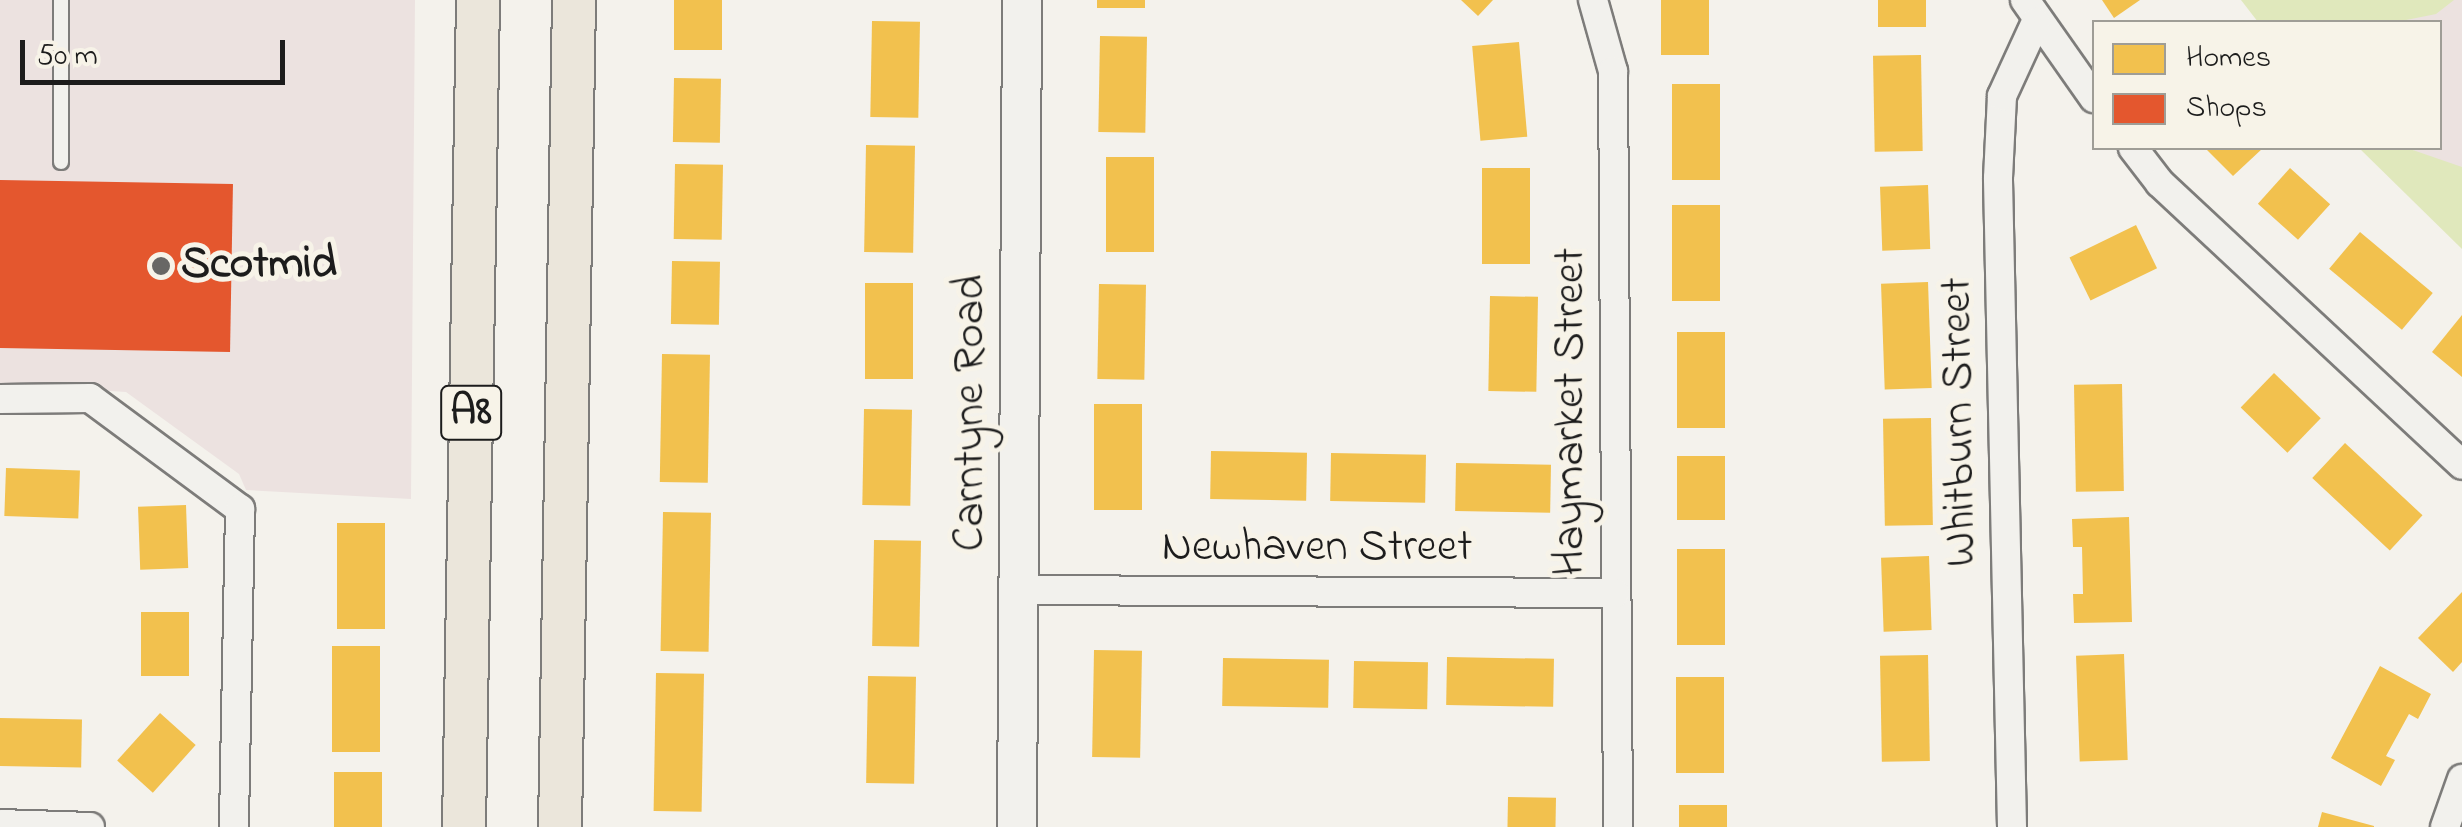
<!DOCTYPE html>
<html>
<head>
<meta charset="utf-8">
<style>
  body { margin:0 }
  #map { position:relative; width:2462px; height:827px; overflow:hidden; background:#f4f2ec; font-family:"Indie Flower",sans-serif }
  div>[style] { position:absolute }
  .built>* { inset:0; background:#ece2e0 }
  .green>* { inset:0; background:#e0e8bc }
  .homes>* { inset:0; background:#f2c14e; transform-origin:0 0 }
  .shops>* { inset:0; background:#e4572e; transform-origin:0 0 }
  .roads { filter:drop-shadow(2px 0 #7d7c7a) drop-shadow(-2px 0 #7d7c7a) drop-shadow(0 2px #7d7c7a) drop-shadow(0 -2px #7d7c7a) }
  .lane>* { height:14px; margin:-7px; padding:0 7px; transform-origin:7px; border-radius:7px; background:#f2f1ed }
  .street>* { height:28px; margin:-14px; padding:0 14px; transform-origin:14px; border-radius:14px; background:#f2f1ed }
  .secondary>* { height:38px; margin:-19px; padding:0 19px; transform-origin:19px; border-radius:19px; background:#f2f1ed }
  .primary>* { height:42px; margin:-21px; padding:0 21px; transform-origin:21px; border-radius:21px; background:#ebe6db }
  .dots>* { width:28px; height:28px; translate:-50% -50%; box-sizing:border-box; border:5px solid #f7f3e8; border-radius:50% }
  span { translate:-50% -50%; white-space:nowrap; text-align:center; line-height:1.15; -webkit-text-stroke:10px #f7f3e8; paint-order:stroke }
  .shield-label span { padding:2px 8px; background:#f7f3e8; border:2px solid; border-radius:8px; -webkit-text-stroke-width:0 }
  .shield-label { font-size:42px; color:#1c1c1c; font-weight:700 }
  .poi-label { font-size:45px; color:#1c1c1c; font-weight:700 }
  .left { translate:0 -50%; text-align:left }
  .street-label { font-size:45px; color:#1c1c1c }
  .legend { position:absolute; left:2092px; top:20px; width:350px; height:130px; box-sizing:border-box; background:#f7f3e8; border:2px solid #9f9d96; margin:0; padding:12px 18px; list-style:none; font-size:30px; color:#1c1c1c }
  .legend li { display:flex; align-items:center; gap:20px; height:50px }
  .legend b { width:50px; border:2px solid #9f9d96 }
  .scale { position:absolute; left:20px; top:40px; width:265px; height:45px; box-sizing:border-box; border:5px solid #1c1c1c; border-top:0; padding-left:12px; font-size:30px; line-height:35px; white-space:nowrap; color:#1c1c1c; -webkit-text-stroke:8px #f7f3e8; paint-order:stroke }
</style>
</head>
<body>
<div id="map">
  <div class="built">
    <i style="clip-path:polygon(0 0,415px 0,411px 499px,246px 490px,239px 474px,126px 392px,0 384px)"></i>
    <i style="clip-path:polygon(2272px 0,2462px 0,2462px 192px,2411px 148px,2440px 148px,2440px 22px,2287px 22px)"></i>
  </div>
  <div class="green">
    <i style="clip-path:polygon(2241px 0,2454px 0,2436px 14px,2396px 22px,2258px 22px)"></i>
    <i style="clip-path:polygon(2359px 148px,2407px 148px,2462px 167px,2462px 249px)"></i>
  </div>
  <div class="homes">
    <i style="left:674px;top:0;width:48px;height:50px"></i>
    <i style="left:1097px;top:0;width:48px;height:8px"></i>
    <i style="clip-path:polygon(1461px 0,1493px 0,1478px 16px)"></i>
    <i style="left:1661px;top:0;width:48px;height:55px"></i>
    <i style="left:1878px;top:0;width:48px;height:27px"></i>
    <i style="clip-path:polygon(2102px 0,2140px 0,2114px 18px)"></i>
    <i style="left:872px;top:21px;width:48px;height:96px;rotate:1deg"></i>
    <i style="left:1100px;top:36px;width:47px;height:96px;rotate:1deg"></i>
    <i style="left:1519px;top:42px;width:95px;height:47px;rotate:85deg"></i>
    <i style="left:1921px;top:55px;width:96px;height:48px;rotate:89deg"></i>
    <i style="left:674px;top:78px;width:47px;height:64px;rotate:1deg"></i>
    <i style="left:1672px;top:84px;width:48px;height:96px"></i>
    <i style="left:866px;top:145px;width:49px;height:107px;rotate:1deg"></i>
    <i style="clip-path:polygon(2205px 148px,2263px 148px,2233px 176px)"></i>
    <i style="left:1106px;top:157px;width:48px;height:95px"></i>
    <i style="left:675px;top:164px;width:48px;height:75px;rotate:1deg"></i>
    <i style="left:1482px;top:168px;width:48px;height:96px"></i>
    <i style="left:2290px;top:168px;width:54px;height:48px;rotate:42deg"></i>
    <i style="left:1928px;top:185px;width:64px;height:48px;rotate:88deg"></i>
    <i style="left:1672px;top:205px;width:48px;height:96px"></i>
    <i style="left:2136px;top:225px;width:48px;height:74px;rotate:64deg"></i>
    <i style="left:2360px;top:232px;width:95px;height:48px;rotate:40deg"></i>
    <i style="left:672px;top:261px;width:48px;height:63px;rotate:1deg"></i>
    <i style="left:1928px;top:282px;width:106px;height:47px;rotate:88deg"></i>
    <i style="left:865px;top:283px;width:48px;height:96px"></i>
    <i style="left:1099px;top:284px;width:47px;height:95px;rotate:1deg"></i>
    <i style="left:1490px;top:296px;width:48px;height:95px;rotate:1deg"></i>
    <i style="clip-path:polygon(2462px 315px,2462px 377px,2432px 352px)"></i>
    <i style="left:1677px;top:332px;width:48px;height:96px"></i>
    <i style="left:662px;top:354px;width:48px;height:128px;rotate:1deg"></i>
    <i style="left:2274px;top:373px;width:65px;height:48px;rotate:44deg"></i>
    <i style="left:2122px;top:384px;width:107px;height:48px;rotate:89deg"></i>
    <i style="left:1094px;top:404px;width:48px;height:106px"></i>
    <i style="left:864px;top:409px;width:48px;height:96px;rotate:1deg"></i>
    <i style="left:1931px;top:418px;width:107px;height:48px;rotate:89deg"></i>
    <i style="left:2345px;top:443px;width:106px;height:48px;rotate:43deg"></i>
    <i style="left:1211px;top:451px;width:96px;height:48px;rotate:1deg"></i>
    <i style="left:1331px;top:453px;width:95px;height:48px;rotate:1deg"></i>
    <i style="left:1677px;top:456px;width:48px;height:64px"></i>
    <i style="left:1456px;top:463px;width:95px;height:48px;rotate:1deg"></i>
    <i style="left:6px;top:468px;width:74px;height:48px;rotate:2deg"></i>
    <i style="left:186px;top:505px;width:63px;height:48px;rotate:88deg"></i>
    <i style="left:663px;top:512px;width:48px;height:139px;rotate:1deg"></i>
    <i style="clip-path:polygon(2129px 517px,2132px 622px,2074px 623px,2073px 594px,2083px 594px,2082px 547px,2073px 547px,2072px 519px)"></i>
    <i style="left:337px;top:523px;width:48px;height:106px"></i>
    <i style="left:874px;top:540px;width:47px;height:106px;rotate:1deg"></i>
    <i style="left:1677px;top:549px;width:48px;height:96px"></i>
    <i style="left:1929px;top:556px;width:74px;height:48px;rotate:88deg"></i>
    <i style="clip-path:polygon(2462px 592px,2462px 662px,2453px 672px,2418px 638px)"></i>
    <i style="left:141px;top:612px;width:48px;height:64px"></i>
    <i style="left:332px;top:646px;width:48px;height:106px"></i>
    <i style="left:1094px;top:650px;width:48px;height:107px;rotate:1deg"></i>
    <i style="left:2124px;top:654px;width:106px;height:48px;rotate:88deg"></i>
    <i style="left:1928px;top:655px;width:106px;height:48px;rotate:89deg"></i>
    <i style="left:1447px;top:657px;width:107px;height:48px;rotate:1deg"></i>
    <i style="left:1223px;top:658px;width:106px;height:48px;rotate:1deg"></i>
    <i style="left:1354px;top:661px;width:74px;height:47px;rotate:1deg"></i>
    <i style="clip-path:polygon(2380px 666px,2431px 694px,2418px 719px,2409px 714px,2386px 756px,2395px 760px,2381px 786px,2331px 758px)"></i>
    <i style="left:656px;top:673px;width:48px;height:138px;rotate:1deg"></i>
    <i style="left:868px;top:676px;width:48px;height:107px;rotate:1deg"></i>
    <i style="left:1724px;top:677px;width:96px;height:48px;rotate:90deg"></i>
    <i style="left:160px;top:713px;width:48px;height:64px;rotate:42deg"></i>
    <i style="left:0;top:718px;width:82px;height:48px;rotate:1deg"></i>
    <i style="left:334px;top:772px;width:48px;height:55px"></i>
    <i style="left:1508px;top:797px;width:48px;height:30px;rotate:1deg"></i>
    <i style="left:1727px;top:805px;width:22px;height:48px;rotate:90deg"></i>
    <i style="clip-path:polygon(2322px 812px,2374px 826px,2374px 827px,2318px 827px)"></i>
  </div>
  <div class="shops">
    <i style="left:0;top:180px;width:233px;height:168px;rotate:1deg"></i>
  </div>
  <div class="roads">
    <div class="lane">
      <i style="left:61px;top:162px;width:162px;rotate:-90deg"></i>
    </div>
    <div class="street">
      <i style="left:1593px;top:0;width:74px;rotate:74.3deg"></i>
      <i style="left:1613px;top:71px;width:756px;rotate:89.62deg"></i>
      <i style="left:2025px;top:0;width:120px;rotate:54.9deg"></i>
      <i style="left:2133px;top:148px;width:44px;rotate:52.4deg"></i>
      <i style="left:2160px;top:183px;width:413px;rotate:43deg"></i>
      <i style="left:0;top:399px;width:90px;rotate:-0.6deg"></i>
      <i style="left:90px;top:398px;width:187px;rotate:36.5deg"></i>
      <i style="left:240px;top:509px;width:318px;rotate:91.1deg"></i>
      <i style="left:1019px;top:590px;width:596px;rotate:0.29deg"></i>
      <i style="left:0;top:824px;width:90px;rotate:1.9deg"></i>
      <i style="left:2012px;top:827px;width:649px;rotate:-91.24deg"></i>
      <i style="left:1998px;top:178px;width:82px;rotate:-87.2deg"></i>
      <i style="left:2002px;top:96px;width:81px;rotate:-65.3deg"></i>
      <i style="left:2445px;top:827px;width:51px;rotate:-70.5deg"></i>
    </div>
    <div class="secondary">
      <i style="left:1017px;top:827px;width:827px;rotate:-89.65deg"></i>
    </div>
    <div class="primary">
      <i style="left:464px;top:827px;width:827px;rotate:-89.03deg"></i>
      <i style="left:560px;top:827px;width:827px;rotate:-89.03deg"></i>
    </div>
  </div>
  <div class="dots">
    <i style="left:161px;top:266px;background:#686765"></i>
  </div>
  <div class="shield-label">
    <span style="left:471px;top:413px">A8</span>
  </div>
  <div class="poi-label">
    <span class="left" style="left:181px;top:266px">Scotmid</span>
  </div>
  <div class="street-label">
    <span style="left:1572px;top:412px;rotate:-90deg">Haymarket Street</span>
    <span style="left:972px;top:413px;rotate:-90deg">Carntyne Road</span>
    <span style="left:1961px;top:422px;rotate:-91deg">Whitburn Street</span>
    <span style="left:1317px;top:549px">Newhaven Street</span>
  </div>
  <ul class="legend">
  <li><b style="height:28px;background:#f2c14e"></b>Homes</li>
  <li><b style="height:28px;background:#e4572e"></b>Shops</li>
  </ul>
  <div class="scale">50 m</div>
</div>
</body>
</html>
